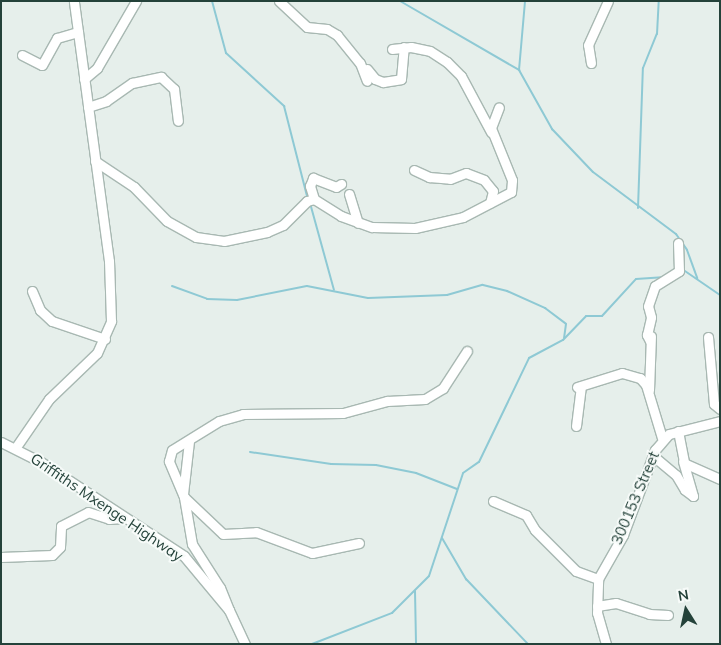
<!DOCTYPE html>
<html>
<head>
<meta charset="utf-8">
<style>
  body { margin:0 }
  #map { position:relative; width:721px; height:645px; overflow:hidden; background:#e6efeb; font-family:Mulish,sans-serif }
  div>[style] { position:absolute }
  .stream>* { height:2px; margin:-1px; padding:0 1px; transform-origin:1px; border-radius:1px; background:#8ec9d4 }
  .roads { filter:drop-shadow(1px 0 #a8b8b2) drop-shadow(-1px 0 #a8b8b2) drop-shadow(0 1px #a8b8b2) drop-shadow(0 -1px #a8b8b2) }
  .minor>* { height:9px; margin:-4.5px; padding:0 4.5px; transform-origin:4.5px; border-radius:4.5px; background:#fff }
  span { translate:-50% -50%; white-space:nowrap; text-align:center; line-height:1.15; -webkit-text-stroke:4px #f7fbf9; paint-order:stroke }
  .street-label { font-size:15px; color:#24423a }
  .frame { position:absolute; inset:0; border:2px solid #24423a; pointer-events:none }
  .north { position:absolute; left:661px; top:585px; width:50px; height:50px; -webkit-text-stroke:4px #f7fbf9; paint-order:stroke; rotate:350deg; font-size:14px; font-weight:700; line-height:20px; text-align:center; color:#24423a }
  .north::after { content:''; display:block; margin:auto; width:18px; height:22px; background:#24423a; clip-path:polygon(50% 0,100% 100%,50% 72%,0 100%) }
</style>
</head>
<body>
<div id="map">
  <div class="stream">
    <i style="left:212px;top:1px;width:54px;rotate:74.9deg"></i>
    <i style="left:226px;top:53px;width:79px;rotate:42.4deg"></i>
    <i style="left:284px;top:106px;width:93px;rotate:75.7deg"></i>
    <i style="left:400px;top:1px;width:138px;rotate:30.1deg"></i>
    <i style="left:519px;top:70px;width:68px;rotate:60.8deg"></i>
    <i style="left:552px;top:129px;width:59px;rotate:46.4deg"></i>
    <i style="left:593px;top:172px;width:104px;rotate:36.8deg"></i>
    <i style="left:676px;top:234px;width:19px;rotate:55deg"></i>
    <i style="left:687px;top:250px;width:30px;rotate:70deg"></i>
    <i style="left:519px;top:70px;width:69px;rotate:-85deg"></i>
    <i style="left:310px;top:203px;width:90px;rotate:74.6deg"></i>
    <i style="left:638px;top:208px;width:140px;rotate:-88deg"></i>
    <i style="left:643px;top:68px;width:37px;rotate:-68deg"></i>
    <i style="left:657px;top:34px;width:33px;rotate:-87deg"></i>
    <i style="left:682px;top:269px;width:46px;rotate:34.4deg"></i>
    <i style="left:172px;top:286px;width:37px;rotate:20deg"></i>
    <i style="left:207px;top:299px;width:30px;rotate:2deg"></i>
    <i style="left:237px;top:300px;width:71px;rotate:-11.3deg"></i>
    <i style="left:307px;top:286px;width:62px;rotate:11.1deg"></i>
    <i style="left:368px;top:298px;width:79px;rotate:-2.2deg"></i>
    <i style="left:447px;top:295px;width:37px;rotate:-16deg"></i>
    <i style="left:483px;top:285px;width:25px;rotate:14deg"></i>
    <i style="left:507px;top:291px;width:42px;rotate:24.1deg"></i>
    <i style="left:545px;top:308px;width:26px;rotate:37deg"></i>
    <i style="left:566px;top:324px;width:14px;rotate:98deg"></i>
    <i style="left:250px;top:452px;width:82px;rotate:8.4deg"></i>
    <i style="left:331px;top:464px;width:45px;rotate:1.3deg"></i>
    <i style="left:376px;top:465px;width:41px;rotate:11.3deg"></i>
    <i style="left:416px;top:473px;width:44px;rotate:21.3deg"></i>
    <i style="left:442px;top:538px;width:48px;rotate:59.7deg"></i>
    <i style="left:466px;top:579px;width:90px;rotate:46.4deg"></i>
    <i style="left:415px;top:591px;width:53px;rotate:88.9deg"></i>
    <i style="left:312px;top:644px;width:86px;rotate:-21.2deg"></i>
    <i style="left:392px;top:613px;width:52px;rotate:-45deg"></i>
    <i style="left:429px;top:576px;width:108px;rotate:-71.7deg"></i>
    <i style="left:463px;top:473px;width:19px;rotate:-35deg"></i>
    <i style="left:479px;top:462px;width:115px;rotate:-64.3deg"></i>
    <i style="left:529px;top:358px;width:38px;rotate:-28deg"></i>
    <i style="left:563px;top:340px;width:33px;rotate:-46deg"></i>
    <i style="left:586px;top:316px;width:16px"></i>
    <i style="left:602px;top:316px;width:50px;rotate:-47.4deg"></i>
    <i style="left:636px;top:279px;width:26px;rotate:-4deg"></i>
  </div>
  <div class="roads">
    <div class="minor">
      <i style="left:279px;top:1px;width:38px;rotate:43deg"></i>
      <i style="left:307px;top:27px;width:20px;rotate:6deg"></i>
      <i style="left:327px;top:29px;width:12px;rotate:31deg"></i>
      <i style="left:337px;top:35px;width:36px;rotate:51deg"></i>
      <i style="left:360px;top:63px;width:19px;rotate:69deg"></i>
      <i style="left:392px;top:49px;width:19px;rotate:-6deg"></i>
      <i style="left:411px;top:47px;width:19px;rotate:12deg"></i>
      <i style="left:430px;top:51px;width:20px;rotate:33deg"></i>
      <i style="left:447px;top:62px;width:20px;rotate:45deg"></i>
      <i style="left:461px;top:76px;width:64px;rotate:61.8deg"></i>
      <i style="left:22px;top:55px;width:22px;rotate:27deg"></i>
      <i style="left:42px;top:65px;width:31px;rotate:-61deg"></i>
      <i style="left:57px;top:38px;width:22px;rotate:-16deg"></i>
      <i style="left:591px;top:63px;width:18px;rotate:-99deg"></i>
      <i style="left:588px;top:45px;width:48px;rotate:-65.6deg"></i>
      <i style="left:367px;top:69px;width:13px;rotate:51deg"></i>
      <i style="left:375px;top:79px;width:9px;rotate:21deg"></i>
      <i style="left:383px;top:82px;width:18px;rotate:-9deg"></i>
      <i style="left:401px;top:79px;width:32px;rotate:-85deg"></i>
      <i style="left:84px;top:79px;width:17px;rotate:-40deg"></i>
      <i style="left:97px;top:68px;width:78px;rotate:-59.8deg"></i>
      <i style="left:88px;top:107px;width:19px;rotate:-18deg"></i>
      <i style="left:106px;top:101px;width:32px;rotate:-35deg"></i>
      <i style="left:132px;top:83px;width:30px;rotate:-12deg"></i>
      <i style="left:161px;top:77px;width:18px;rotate:43deg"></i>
      <i style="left:174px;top:89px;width:32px;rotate:83deg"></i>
      <i style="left:95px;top:161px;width:47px;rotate:33.7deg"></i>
      <i style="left:134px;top:187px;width:47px;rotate:45.9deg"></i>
      <i style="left:167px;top:221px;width:33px;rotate:29deg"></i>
      <i style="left:196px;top:237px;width:28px;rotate:8deg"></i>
      <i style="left:224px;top:241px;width:44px;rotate:-11.8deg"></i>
      <i style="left:267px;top:232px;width:17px;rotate:-24deg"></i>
      <i style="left:283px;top:225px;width:34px;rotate:-45deg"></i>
      <i style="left:307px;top:201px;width:7px;rotate:-16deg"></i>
      <i style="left:314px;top:199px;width:32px;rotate:32deg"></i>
      <i style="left:341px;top:216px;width:33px;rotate:20deg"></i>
      <i style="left:372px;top:227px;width:43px;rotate:1.3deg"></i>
      <i style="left:415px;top:228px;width:49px;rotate:-12.9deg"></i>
      <i style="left:463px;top:217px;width:54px;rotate:-27.5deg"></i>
      <i style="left:511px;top:192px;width:12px;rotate:-85deg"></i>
      <i style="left:512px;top:180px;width:56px;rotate:-112deg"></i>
      <i style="left:491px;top:128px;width:22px;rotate:-69deg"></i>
      <i style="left:414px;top:170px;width:17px;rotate:25deg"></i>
      <i style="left:429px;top:177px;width:21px;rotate:5deg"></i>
      <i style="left:450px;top:179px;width:17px;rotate:-21deg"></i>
      <i style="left:466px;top:173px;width:19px;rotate:21deg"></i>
      <i style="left:484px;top:180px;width:14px;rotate:51deg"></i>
      <i style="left:493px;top:191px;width:12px;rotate:104deg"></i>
      <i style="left:349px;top:194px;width:30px;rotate:73deg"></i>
      <i style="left:314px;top:199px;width:14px;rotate:-107deg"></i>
      <i style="left:310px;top:186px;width:9px;rotate:-69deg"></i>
      <i style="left:313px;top:178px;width:25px;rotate:21deg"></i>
      <i style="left:336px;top:187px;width:6px;rotate:-31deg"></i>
      <i style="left:32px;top:291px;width:21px;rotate:67deg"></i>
      <i style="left:40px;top:310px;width:16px;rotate:43deg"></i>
      <i style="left:52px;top:321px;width:56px;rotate:18.8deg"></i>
      <i style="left:708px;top:337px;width:67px;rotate:84.9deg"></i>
      <i style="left:714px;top:404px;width:8px;rotate:40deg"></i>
      <i style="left:650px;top:341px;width:7px;rotate:-117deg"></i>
      <i style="left:647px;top:335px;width:18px;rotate:-77deg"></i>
      <i style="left:651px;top:317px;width:11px;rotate:-105deg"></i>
      <i style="left:648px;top:306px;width:21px;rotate:-71deg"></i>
      <i style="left:655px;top:286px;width:28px;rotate:-32deg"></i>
      <i style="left:679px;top:271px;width:28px;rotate:-92deg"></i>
      <i style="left:577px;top:387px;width:47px;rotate:-17.3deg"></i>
      <i style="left:622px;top:373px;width:19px;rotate:16deg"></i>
      <i style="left:640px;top:378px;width:9px;rotate:49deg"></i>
      <i style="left:646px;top:385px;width:55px;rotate:73.2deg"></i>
      <i style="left:649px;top:390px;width:54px;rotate:-87.9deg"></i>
      <i style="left:576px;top:426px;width:40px;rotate:-82.9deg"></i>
      <i style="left:678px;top:431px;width:33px;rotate:79deg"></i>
      <i style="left:684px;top:463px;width:39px;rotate:24deg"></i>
      <i style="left:1px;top:442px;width:45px;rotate:26.6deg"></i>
      <i style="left:41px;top:462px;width:171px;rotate:33.3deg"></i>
      <i style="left:184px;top:556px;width:70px;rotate:50.2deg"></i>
      <i style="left:229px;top:610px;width:38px;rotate:65deg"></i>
      <i style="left:16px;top:447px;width:58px;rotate:-55.5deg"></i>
      <i style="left:49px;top:399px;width:66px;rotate:-43.8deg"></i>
      <i style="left:97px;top:353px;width:35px;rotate:-66deg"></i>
      <i style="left:111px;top:321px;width:60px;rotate:-91.9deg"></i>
      <i style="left:109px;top:261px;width:262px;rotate:-97.7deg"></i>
      <i style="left:652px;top:455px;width:31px;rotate:40deg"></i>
      <i style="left:676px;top:475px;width:17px;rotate:59deg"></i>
      <i style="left:685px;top:490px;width:10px;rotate:37deg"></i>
      <i style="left:693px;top:496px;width:36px;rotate:-106deg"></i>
      <i style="left:183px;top:494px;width:53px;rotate:-83.5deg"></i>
      <i style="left:185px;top:498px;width:52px;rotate:43.5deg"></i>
      <i style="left:223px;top:534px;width:33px;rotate:-3deg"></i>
      <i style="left:256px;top:532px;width:60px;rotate:20.6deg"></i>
      <i style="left:312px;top:553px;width:48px;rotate:-12deg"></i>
      <i style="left:493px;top:501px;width:36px;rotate:23deg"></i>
      <i style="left:526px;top:515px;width:17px;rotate:59deg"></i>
      <i style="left:535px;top:530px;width:58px;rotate:45deg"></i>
      <i style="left:576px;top:571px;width:23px;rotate:20deg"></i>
      <i style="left:1px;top:557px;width:51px;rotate:-2.2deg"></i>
      <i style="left:52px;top:555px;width:11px;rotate:-45deg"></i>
      <i style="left:60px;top:547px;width:21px;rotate:-87deg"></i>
      <i style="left:61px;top:526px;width:30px;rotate:-27deg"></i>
      <i style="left:88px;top:512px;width:22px;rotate:18deg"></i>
      <i style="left:109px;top:519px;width:13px;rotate:-4deg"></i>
      <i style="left:597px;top:606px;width:19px;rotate:-9deg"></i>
      <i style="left:616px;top:603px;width:35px;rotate:18deg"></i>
      <i style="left:649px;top:614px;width:19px;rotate:3deg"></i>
      <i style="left:229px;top:610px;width:24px;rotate:-112deg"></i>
      <i style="left:220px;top:588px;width:52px;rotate:-122.5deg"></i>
      <i style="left:192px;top:544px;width:48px;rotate:-99.7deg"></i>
      <i style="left:184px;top:497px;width:39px;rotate:-113deg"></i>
      <i style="left:169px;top:461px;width:11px;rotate:-75deg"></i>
      <i style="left:172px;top:450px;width:55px;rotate:-31.7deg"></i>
      <i style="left:219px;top:421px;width:25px;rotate:-16deg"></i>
      <i style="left:243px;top:414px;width:100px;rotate:-0.6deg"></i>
      <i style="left:343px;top:413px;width:46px;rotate:-15.3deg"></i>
      <i style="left:387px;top:401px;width:38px;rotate:-3deg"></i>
      <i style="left:425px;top:399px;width:21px;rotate:-31deg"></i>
      <i style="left:443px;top:388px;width:44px;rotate:-57deg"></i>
      <i style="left:606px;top:644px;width:32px;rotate:-106deg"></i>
      <i style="left:597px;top:613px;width:34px;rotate:-88deg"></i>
      <i style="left:598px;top:579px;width:51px;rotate:-60.4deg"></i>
      <i style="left:623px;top:535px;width:91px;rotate:-69.4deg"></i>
      <i style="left:655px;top:450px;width:21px;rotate:-49deg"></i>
      <i style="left:669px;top:434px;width:53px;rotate:-14.3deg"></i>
    </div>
  </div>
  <div class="street-label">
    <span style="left:635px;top:498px;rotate:-67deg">300153 Street</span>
    <span style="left:107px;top:507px;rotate:34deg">Griffiths Mxenge Highway</span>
  </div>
  <div class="frame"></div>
  <div class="north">N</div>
</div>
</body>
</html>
